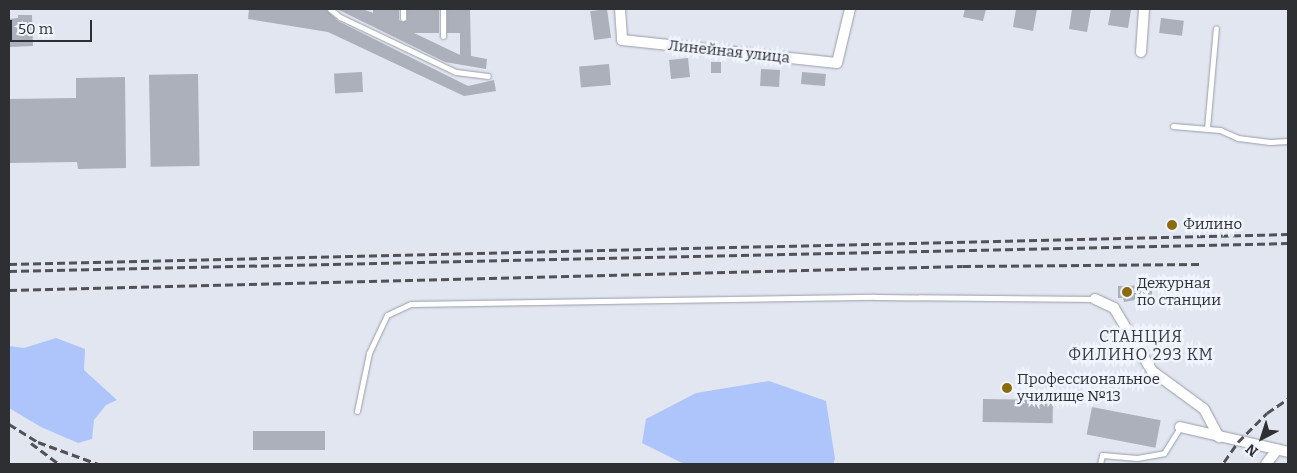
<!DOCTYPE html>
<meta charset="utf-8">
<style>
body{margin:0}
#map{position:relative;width:1297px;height:473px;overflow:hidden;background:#e1e6f1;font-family:Bitter,serif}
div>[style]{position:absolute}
.green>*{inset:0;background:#aec5fc}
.building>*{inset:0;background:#abb0ba;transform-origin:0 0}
.roads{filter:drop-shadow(0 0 1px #999da7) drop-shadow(0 0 1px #999da7)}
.service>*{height:5px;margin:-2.5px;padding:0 2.5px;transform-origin:2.5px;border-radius:2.5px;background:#fff}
.minor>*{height:10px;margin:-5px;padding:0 5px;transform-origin:5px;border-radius:5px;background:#fff}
.rail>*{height:3px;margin-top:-1.5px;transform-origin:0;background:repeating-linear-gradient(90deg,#505257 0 8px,transparent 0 12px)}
.dots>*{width:14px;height:14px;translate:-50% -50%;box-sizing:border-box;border:2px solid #eff4fe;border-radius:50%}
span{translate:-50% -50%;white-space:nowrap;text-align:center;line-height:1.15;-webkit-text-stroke:5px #eff4fe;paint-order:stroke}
.street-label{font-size:15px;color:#2e2f33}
.poi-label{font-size:15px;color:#2e2f33}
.left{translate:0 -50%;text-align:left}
.neighbourhood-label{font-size:16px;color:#353941;letter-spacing:1px}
.frame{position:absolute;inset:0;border:10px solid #2e2f33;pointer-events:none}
.north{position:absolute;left:1237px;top:413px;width:50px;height:50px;-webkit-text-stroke:4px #eff4fe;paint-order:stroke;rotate:220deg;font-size:14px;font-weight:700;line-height:20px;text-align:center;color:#2e2f33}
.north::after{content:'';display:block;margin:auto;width:18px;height:22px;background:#2e2f33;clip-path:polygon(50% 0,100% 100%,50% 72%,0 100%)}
.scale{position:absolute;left:10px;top:20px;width:82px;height:22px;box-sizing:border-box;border:2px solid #2e2f33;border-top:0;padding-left:6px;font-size:15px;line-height:18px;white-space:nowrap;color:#2e2f33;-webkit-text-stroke:4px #eff4fe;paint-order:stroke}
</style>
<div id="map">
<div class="green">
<div style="clip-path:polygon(56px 338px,85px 349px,84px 370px,117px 400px,106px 405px,94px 420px,92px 439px,78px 443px,41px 427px,9px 408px,9px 346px,24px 348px)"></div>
<div style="clip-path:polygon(769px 381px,826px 401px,835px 459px,833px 464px,684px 464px,642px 443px,646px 419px,696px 393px)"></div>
</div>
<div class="building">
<div style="clip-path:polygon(249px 9px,326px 9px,338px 21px,468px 86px,494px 80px,496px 91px,464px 96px,328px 32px,248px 19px)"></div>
<div style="clip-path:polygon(337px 9px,363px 9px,373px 13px,373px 9px,399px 9px,399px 20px,403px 22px,407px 20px,407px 9px,439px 9px,439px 33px,414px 33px,460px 55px,460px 33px,447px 33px,447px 9px,470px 9px,471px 56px,487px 59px,486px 69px,445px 62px)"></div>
<div style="left:607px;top:9px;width:29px;height:17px;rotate:82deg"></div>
<div style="clip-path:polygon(965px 9px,986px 9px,983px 21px,963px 17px)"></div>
<div style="clip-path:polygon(1016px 9px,1037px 9px,1033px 31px,1013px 27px)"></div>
<div style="clip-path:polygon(1072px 9px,1091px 9px,1087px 32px,1069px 29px)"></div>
<div style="clip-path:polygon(1111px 9px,1131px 10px,1128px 28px,1108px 25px)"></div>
<div style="clip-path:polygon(18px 15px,32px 15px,33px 46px,9px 47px,9px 19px,18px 18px)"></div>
<div style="left:1161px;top:18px;width:23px;height:15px;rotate:7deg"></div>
<div style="left:688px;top:58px;width:19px;height:19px;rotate:84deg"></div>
<div style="left:711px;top:62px;width:10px;height:11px"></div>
<div style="left:609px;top:64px;width:21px;height:30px;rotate:85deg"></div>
<div style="left:761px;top:69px;width:19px;height:17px;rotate:3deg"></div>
<div style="left:362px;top:72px;width:20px;height:28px;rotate:87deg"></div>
<div style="left:802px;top:72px;width:24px;height:12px;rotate:5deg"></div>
<div style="left:198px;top:74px;width:92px;height:49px;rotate:89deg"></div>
<div style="clip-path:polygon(125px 77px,126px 168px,78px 169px,77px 162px,9px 163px,9px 99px,76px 98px,76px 78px)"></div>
<div style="clip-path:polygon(1152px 285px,1152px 297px,1124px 302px,1123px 298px,1118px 298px,1118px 286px)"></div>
<div style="left:983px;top:399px;width:70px;height:23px;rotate:1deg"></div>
<div style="left:1092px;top:407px;width:70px;height:28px;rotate:11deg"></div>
<div style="left:325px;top:431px;width:19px;height:72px;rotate:90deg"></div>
</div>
<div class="roads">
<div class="service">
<div style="left:330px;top:9px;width:13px;rotate:39deg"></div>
<div style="left:340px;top:17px;width:128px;rotate:25.4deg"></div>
<div style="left:456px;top:72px;width:32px;rotate:7deg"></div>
<div style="left:443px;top:9px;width:27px;rotate:90deg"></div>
<div style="left:403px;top:18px;width:9px;rotate:-90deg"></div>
<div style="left:1173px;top:126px;width:47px;rotate:4.9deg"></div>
<div style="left:1220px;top:130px;width:20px;rotate:24deg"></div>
<div style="left:1238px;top:138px;width:32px;rotate:7deg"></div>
<div style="left:1270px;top:142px;width:18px;rotate:-3deg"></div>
<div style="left:1207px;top:128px;width:100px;rotate:-84.9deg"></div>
<div style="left:357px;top:411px;width:59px;rotate:-78.3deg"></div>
<div style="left:369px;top:353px;width:42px;rotate:-64.7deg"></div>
<div style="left:387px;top:315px;width:26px;rotate:-25deg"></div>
<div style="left:411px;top:304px;width:464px;rotate:-0.9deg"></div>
<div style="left:875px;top:297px;width:220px;rotate:0.5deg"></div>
<div style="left:1100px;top:464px;width:9px;rotate:-77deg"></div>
<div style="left:1102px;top:455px;width:35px;rotate:5deg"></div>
<div style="left:1137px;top:458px;width:27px;rotate:-10deg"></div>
<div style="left:1164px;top:453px;width:31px;rotate:-58deg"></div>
</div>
<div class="minor">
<div style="left:620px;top:9px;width:31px;rotate:86deg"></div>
<div style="left:622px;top:40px;width:216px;rotate:6.1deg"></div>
<div style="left:837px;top:63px;width:56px;rotate:-76.5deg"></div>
<div style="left:1141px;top:52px;width:43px;rotate:-86deg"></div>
<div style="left:1095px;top:299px;width:21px;rotate:25deg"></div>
<div style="left:1114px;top:308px;width:74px;rotate:58.9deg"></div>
<div style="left:1152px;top:371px;width:64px;rotate:36.2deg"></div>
<div style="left:1204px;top:409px;width:32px;rotate:62deg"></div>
<div style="left:1180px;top:427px;width:111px;rotate:13deg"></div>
<div style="left:1266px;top:464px;width:16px;rotate:-52deg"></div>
</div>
</div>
<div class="rail">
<div style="left:9px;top:264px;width:1279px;rotate:-1.34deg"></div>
<div style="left:9px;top:271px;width:1279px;rotate:-1.25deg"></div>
<div style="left:9px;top:290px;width:954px;rotate:-1.44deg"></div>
<div style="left:963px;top:266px;width:236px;rotate:-0.5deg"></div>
<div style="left:9px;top:424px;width:34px;rotate:32deg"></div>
<div style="left:38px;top:442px;width:64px;rotate:20.1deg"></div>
<div style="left:31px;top:443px;width:35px;rotate:37deg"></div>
<div style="left:1224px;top:462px;width:24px;rotate:-55deg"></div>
<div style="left:1238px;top:442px;width:41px;rotate:-45deg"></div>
<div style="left:1267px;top:413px;width:25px;rotate:-34deg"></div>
</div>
<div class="dots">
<div style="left:1172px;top:225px;background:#8c6b0d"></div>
<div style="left:1127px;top:292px;background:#8c6b0d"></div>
<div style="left:1007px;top:388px;background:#8c6b0d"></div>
</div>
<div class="street-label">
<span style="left:729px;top:52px;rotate:6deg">Линейная улица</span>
</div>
<div class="poi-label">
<span class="left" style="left:1183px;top:225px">Филино</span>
<span class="left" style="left:1137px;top:292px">Дежурная<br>по станции</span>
<span class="left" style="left:1017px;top:388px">Профессиональное<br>училище №13</span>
</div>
<div class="neighbourhood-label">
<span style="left:1141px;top:346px">СТАНЦИЯ<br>ФИЛИНО 293 КМ</span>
</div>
<div class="frame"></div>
<div class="north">N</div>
<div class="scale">50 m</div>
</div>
